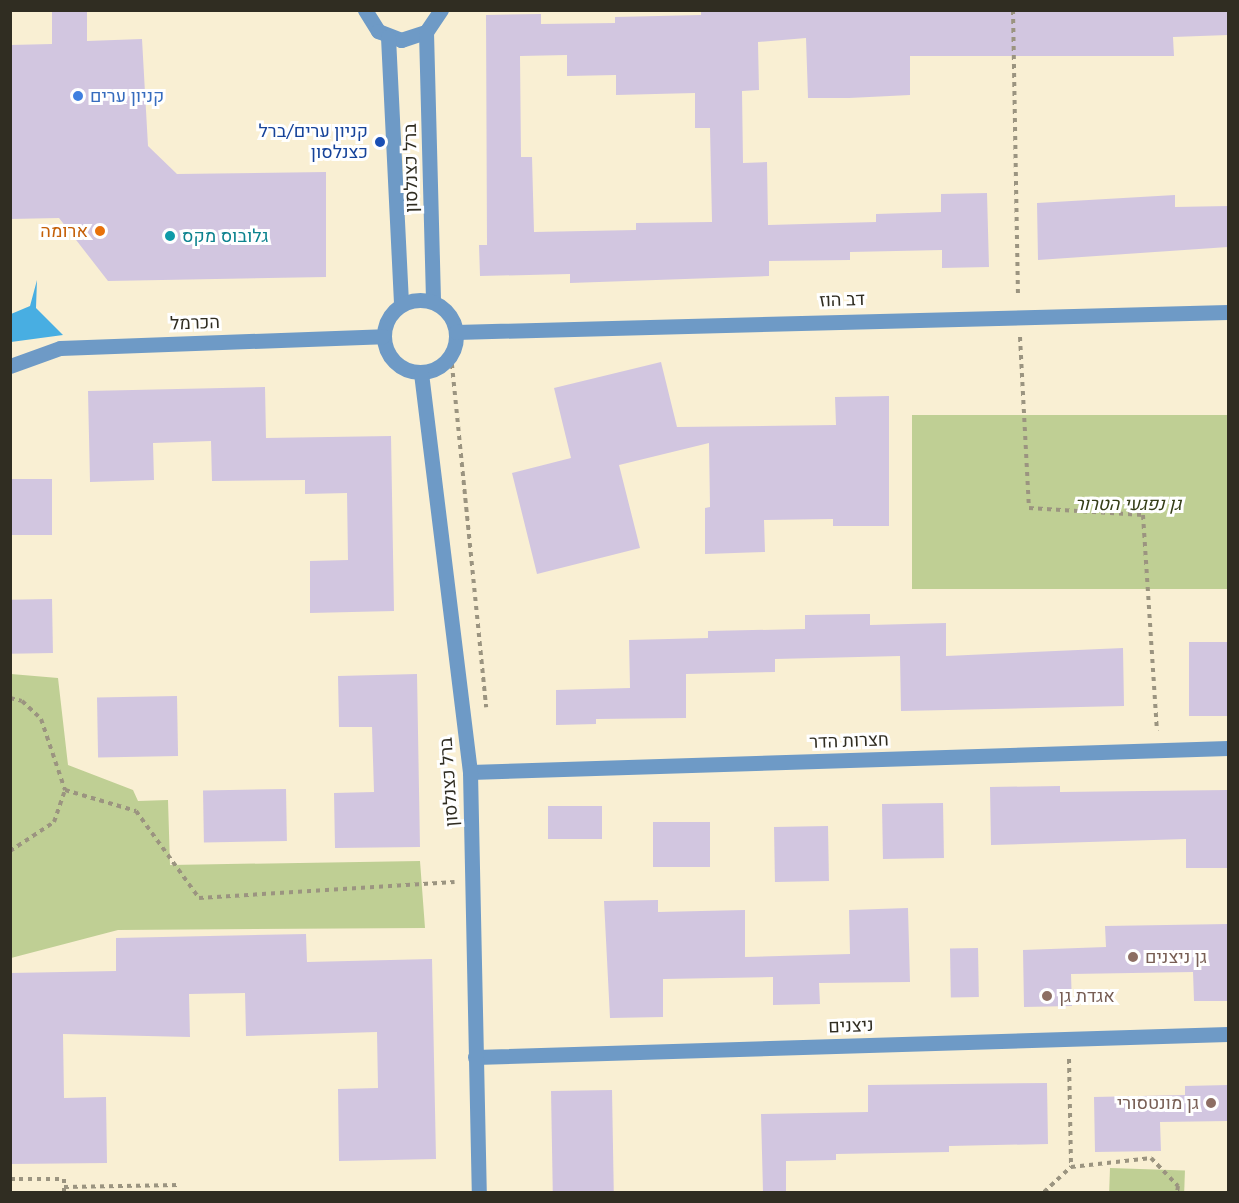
<!DOCTYPE html>
<meta charset="utf-8">
<style>
body{margin:0}
#map{position:relative;width:1239px;height:1203px;overflow:hidden;background:#f9efd3;font-family:"Roboto Serif",Heebo,serif}
div>[style]{position:absolute}
.green>*{inset:0;background:#bfcf94;transform-origin:0 0}
.water>*{inset:0;background:#48aee2}
.building>*{inset:0;background:#d2c6e0;transform-origin:0 0}
.path>*{height:4px;margin-top:-2px;transform-origin:0;background:repeating-linear-gradient(90deg,#9b9480 0 4.5px,transparent 0 9px)}
.minor>*{height:15px;margin:-7.5px;padding:0 7.5px;transform-origin:7.5px;border-radius:7.5px;background:#6e9ac6}
.tertiary>*{height:15px;margin:-7.5px;padding:0 7.5px;transform-origin:7.5px;border-radius:7.5px;background:#6e9ac6}
.tertiary>.ring{margin:-7.5px;padding:0;box-sizing:content-box;background:none;border:15px solid #6e9ac6;border-radius:50%}
.dots>*{width:16px;height:16px;translate:-50% -50%;box-sizing:border-box;border:3px solid #fff;border-radius:50%}
span{translate:-50% -50%;white-space:nowrap;text-align:center;line-height:1.15;-webkit-text-stroke:6px #fff;paint-order:stroke}
.shop-label{font-size:18px;color:#366cbe}
.left{translate:0 -50%;text-align:left}
.transit-label{font-size:18px;color:#164399}
.right{translate:-100% -50%;text-align:right}
.street-label{font-size:18px;color:#302d22}
.food-label{font-size:18px;color:#c56008}
.culture-label{font-size:18px;color:#0d838f}
.park-label{font-size:18px;color:#353e18;font-style:italic}
.education-label{font-size:18px;color:#785e54}
.frame{position:absolute;inset:0;border:12px solid #302d22;pointer-events:none}
</style>
<div id="map">
<div class="green">
<div style="left:1228px;top:415px;width:174px;height:316px;rotate:90deg"></div>
<div style="clip-path:polygon(11px 674px,58px 678px,68px 765px,133px 790px,138px 801px,168px 800px,170px 865px,420px 861px,425px 928px,118px 930px,11px 958px)"></div>
<div style="left:1110px;top:1168px;width:75px;height:24px;rotate:2deg"></div>
</div>
<div class="water">
<div style="clip-path:polygon(37px 280px,36px 308px,63px 335px,11px 342px,11px 314px,30px 306px)"></div>
</div>
<div class="building">
<div style="clip-path:polygon(52px 10px,87px 10px,87px 41px,142px 39px,148px 146px,177px 174px,326px 172px,326px 277px,108px 281px,59px 218px,10px 219px,10px 45px,52px 44px)"></div>
<div style="clip-path:polygon(evenodd,701px 10px,1228px 10px,1228px 35px,1173px 37px,1174px 56px,910px 56px,910px 95px,849px 98px,808px 98px,806px 38px,758px 42px,759px 90px,742px 91px,743px 163px,767px 162px,768px 225px,876px 222px,876px 214px,941px 212px,941px 194px,987px 193px,989px 267px,942px 268px,942px 250px,850px 252px,850px 260px,769px 261px,769px 276px,570px 283px,570px 274px,480px 276px,479px 245px,487px 245px,486px 15px,541px 14px,541px 24px,615px 23px,615px 17px,701px 15px,701px 10px,567px 55px,567px 76px,616px 75px,616px 95px,695px 93px,695px 128px,710px 128px,712px 222px,636px 223px,636px 230px,534px 232px,532px 157px,521px 157px,520px 56px,567px 55px)"></div>
<div style="clip-path:polygon(1175px 195px,1175px 207px,1228px 206px,1228px 247px,1038px 260px,1037px 203px)"></div>
<div style="clip-path:polygon(661px 362px,677px 427px,836px 425px,835px 397px,889px 396px,889px 526px,833px 526px,833px 519px,764px 520px,765px 552px,705px 554px,705px 508px,710px 507px,709px 443px,619px 465px,640px 548px,537px 574px,512px 473px,571px 458px,554px 388px)"></div>
<div style="clip-path:polygon(265px 387px,266px 438px,391px 436px,394px 611px,310px 613px,310px 561px,348px 560px,347px 493px,305px 494px,305px 480px,212px 481px,211px 441px,153px 443px,154px 480px,90px 482px,88px 391px)"></div>
<div style="left:10px;top:479px;width:42px;height:56px"></div>
<div style="left:52px;top:599px;width:54px;height:42px;rotate:89deg"></div>
<div style="clip-path:polygon(870px 614px,870px 625px,946px 623px,946px 656px,1123px 648px,1124px 706px,901px 711px,900px 656px,775px 659px,775px 672px,686px 674px,686px 718px,596px 719px,596px 724px,556px 725px,556px 690px,630px 688px,629px 640px,708px 638px,708px 631px,805px 629px,805px 615px)"></div>
<div style="left:1228px;top:642px;width:74px;height:39px;rotate:90deg"></div>
<div style="clip-path:polygon(417px 674px,420px 847px,335px 848px,334px 793px,374px 792px,372px 727px,339px 727px,338px 676px)"></div>
<div style="left:177px;top:696px;width:60px;height:80px;rotate:89deg"></div>
<div style="clip-path:polygon(1060px 786px,1060px 792px,1228px 790px,1228px 868px,1186px 868px,1186px 839px,991px 845px,990px 787px)"></div>
<div style="left:286px;top:789px;width:52px;height:83px;rotate:89deg"></div>
<div style="left:943px;top:803px;width:55px;height:61px;rotate:89deg"></div>
<div style="left:602px;top:806px;width:33px;height:54px;rotate:90deg"></div>
<div style="left:710px;top:822px;width:45px;height:57px;rotate:90deg"></div>
<div style="left:828px;top:826px;width:55px;height:54px;rotate:89deg"></div>
<div style="clip-path:polygon(658px 900px,658px 912px,745px 910px,745px 957px,850px 954px,849px 910px,908px 908px,910px 982px,819px 983px,820px 1004px,773px 1005px,773px 977px,663px 979px,663px 1017px,610px 1018px,604px 901px)"></div>
<div style="clip-path:polygon(1228px 924px,1228px 1001px,1194px 1001px,1193px 972px,1071px 974px,1072px 1006px,1024px 1007px,1023px 950px,1106px 947px,1105px 926px)"></div>
<div style="clip-path:polygon(306px 934px,307px 962px,432px 959px,436px 1159px,339px 1161px,338px 1089px,378px 1088px,377px 1032px,246px 1036px,245px 993px,189px 994px,190px 1037px,63px 1034px,64px 1098px,106px 1097px,107px 1163px,10px 1164px,10px 973px,116px 971px,116px 938px)"></div>
<div style="left:978px;top:948px;width:49px;height:28px;rotate:89deg"></div>
<div style="clip-path:polygon(1047px 1083px,1048px 1144px,949px 1146px,949px 1152px,836px 1154px,836px 1160px,786px 1161px,786px 1192px,763px 1192px,761px 1114px,868px 1112px,868px 1085px)"></div>
<div style="clip-path:polygon(1228px 1085px,1228px 1121px,1160px 1122px,1161px 1151px,1095px 1152px,1094px 1097px,1185px 1095px,1185px 1086px)"></div>
<div style="left:612px;top:1090px;width:102px;height:61px;rotate:89deg"></div>
</div>
<div class="path">
<div style="left:1013px;top:10px;width:287px;rotate:89deg"></div>
<div style="left:1020px;top:337px;width:171px;rotate:87deg"></div>
<div style="left:1029px;top:508px;width:114px;rotate:3.5deg"></div>
<div style="left:1143px;top:515px;width:216px;rotate:86.3deg"></div>
<div style="left:451px;top:355px;width:354px;rotate:84.3deg"></div>
<div style="left:10px;top:698px;width:12px;rotate:14deg"></div>
<div style="left:22px;top:701px;width:26px;rotate:43deg"></div>
<div style="left:41px;top:719px;width:75px;rotate:71.3deg"></div>
<div style="left:65px;top:790px;width:74px;rotate:16.5deg"></div>
<div style="left:136px;top:811px;width:107px;rotate:54.1deg"></div>
<div style="left:199px;top:898px;width:256px;rotate:-3.6deg"></div>
<div style="left:10px;top:851px;width:53px;rotate:-33.4deg"></div>
<div style="left:54px;top:822px;width:34px;rotate:-71deg"></div>
<div style="left:1069px;top:1059px;width:108px;rotate:88.9deg"></div>
<div style="left:1071px;top:1167px;width:81px;rotate:-6.4deg"></div>
<div style="left:1151px;top:1158px;width:39px;rotate:46deg"></div>
<div style="left:1178px;top:1186px;width:6px;rotate:99deg"></div>
<div style="left:10px;top:1179px;width:54px"></div>
<div style="left:64px;top:1179px;width:13px;rotate:90deg"></div>
<div style="left:64px;top:1187px;width:115px;rotate:-1deg"></div>
<div style="left:1044px;top:1192px;width:37px;rotate:-43deg"></div>
</div>
<div class="minor">
<div style="left:470px;top:772px;width:758px;rotate:-1.81deg"></div>
<div style="left:475px;top:1057px;width:753px;rotate:-1.75deg"></div>
</div>
<div class="tertiary">
<div style="left:365px;top:10px;width:25px;rotate:58deg"></div>
<div style="left:378px;top:31px;width:25px;rotate:21deg"></div>
<div style="left:401px;top:40px;width:26px;rotate:-18deg"></div>
<div style="left:426px;top:32px;width:27px;rotate:-56deg"></div>
<div style="left:426px;top:32px;width:270px;rotate:88.5deg"></div>
<div style="left:388px;top:37px;width:268px;rotate:87.2deg"></div>
<div class="ring" style="left:384px;top:300px;width:57px;height:57px"></div>
<div style="left:456px;top:332px;width:772px;rotate:-1.48deg"></div>
<div style="left:10px;top:366px;width:53px;rotate:-19.8deg"></div>
<div style="left:60px;top:348px;width:323px;rotate:-2.1deg"></div>
<div style="left:421px;top:373px;width:402px;rotate:83deg"></div>
<div style="left:470px;top:772px;width:420px;rotate:88.8deg"></div>
</div>
<div class="dots">
<div style="left:78px;top:96px;background:#3f7fe0"></div>
<div style="left:380px;top:142px;background:#1a4fb4"></div>
<div style="left:100px;top:231px;background:#e8710a"></div>
<div style="left:170px;top:236px;background:#0f9aa8"></div>
<div style="left:1133px;top:957px;background:#8d6e63"></div>
<div style="left:1047px;top:996px;background:#8d6e63"></div>
<div style="left:1211px;top:1103px;background:#8d6e63"></div>
</div>
<div class="shop-label">
<span class="left" style="left:90px;top:96px">קניון ערים</span>
</div>
<div class="transit-label">
<span class="right" style="left:368px;top:142px">קניון ערים/ברל<br>כצנלסון</span>
</div>
<div class="street-label">
<span style="left:411px;top:168px;rotate:-91deg">ברל כצנלסון</span>
<span style="left:842px;top:300px;rotate:-2deg">דב הוז</span>
<span style="left:195px;top:323px;rotate:-2deg">הכרמל</span>
<span style="left:849px;top:741px;rotate:-2deg">חצרות הדר</span>
<span style="left:449px;top:782px;rotate:-94deg">ברל כצנלסון</span>
<span style="left:851px;top:1026px;rotate:-2deg">ניצנים</span>
</div>
<div class="food-label">
<span class="right" style="left:88px;top:231px">ארומה</span>
</div>
<div class="culture-label">
<span class="left" style="left:182px;top:236px">גלובוס מקס</span>
</div>
<div class="park-label">
<span style="left:1128px;top:504px">גן נפגעי הטרור</span>
</div>
<div class="education-label">
<span class="left" style="left:1145px;top:957px">גן ניצנים</span>
<span class="left" style="left:1059px;top:996px">אגדת גן</span>
<span class="right" style="left:1199px;top:1103px">גן מונטסורי</span>
</div>
<div class="frame"></div>
</div>
